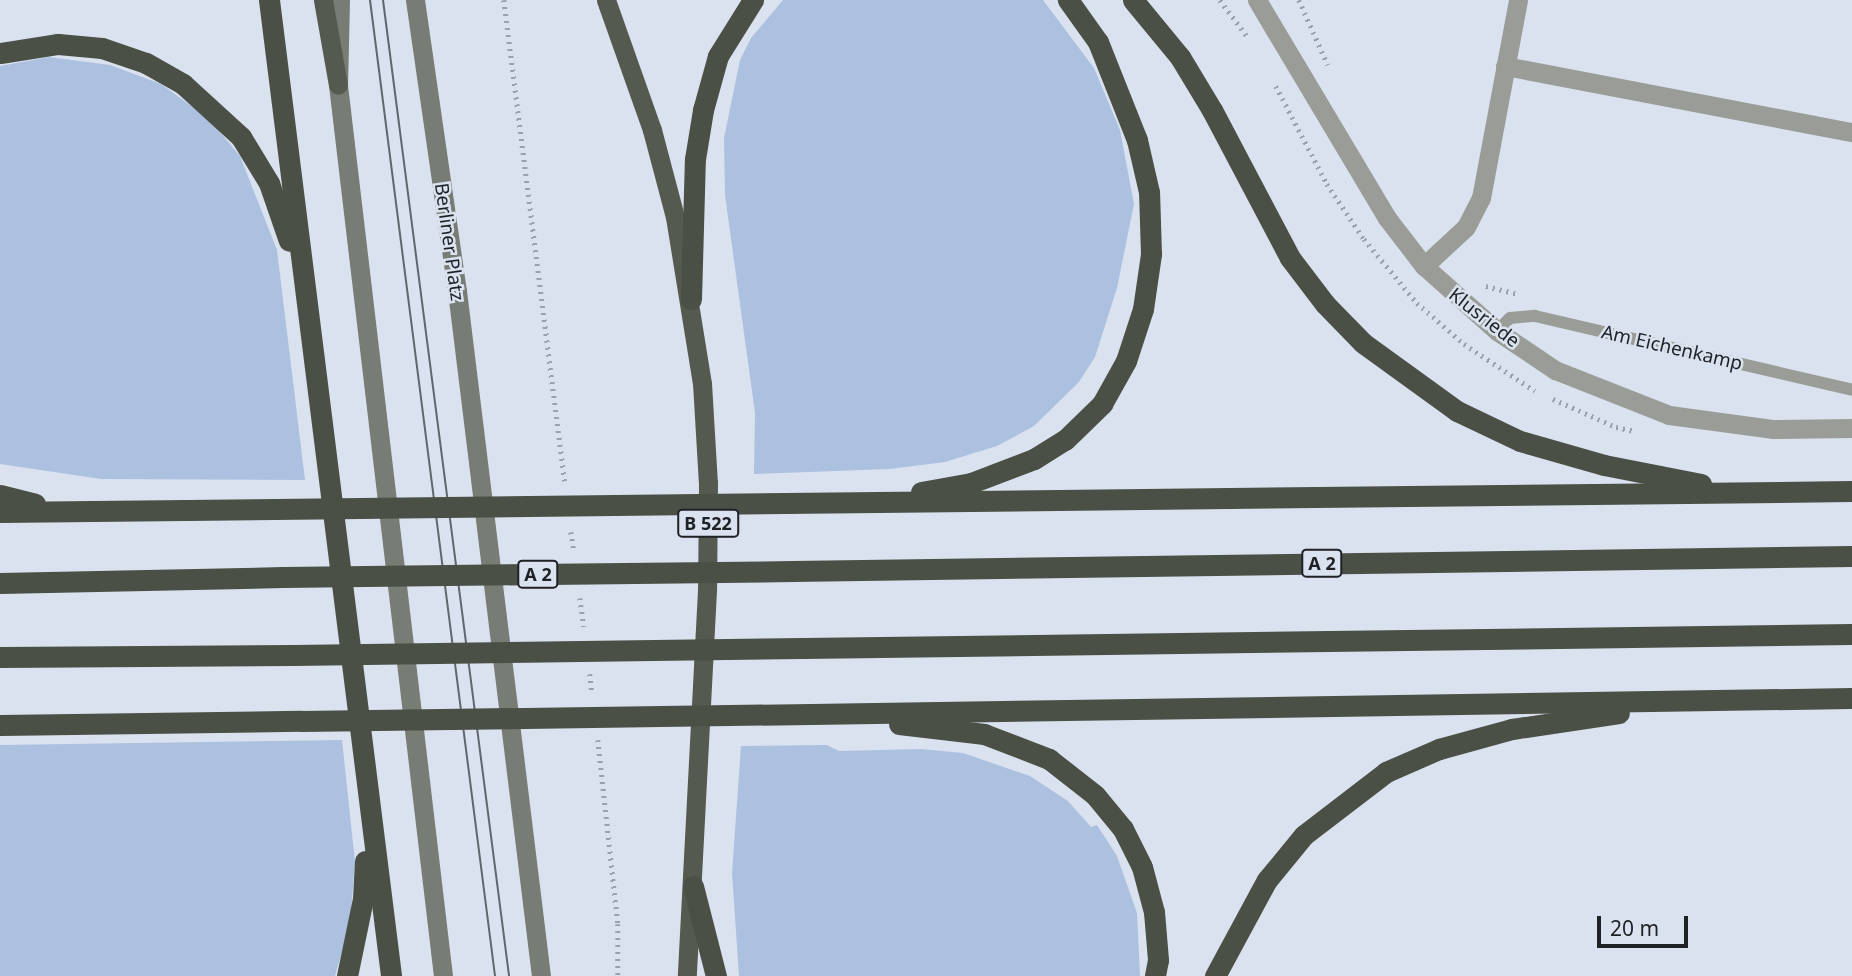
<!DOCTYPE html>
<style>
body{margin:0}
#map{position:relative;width:1852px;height:976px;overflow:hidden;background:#dae2ef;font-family:"Noto Sans",sans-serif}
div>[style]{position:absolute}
.green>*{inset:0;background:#acc1e0}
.path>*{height:4.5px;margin-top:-2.25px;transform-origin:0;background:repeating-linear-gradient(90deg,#9ba1ab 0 2px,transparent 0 7px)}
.service>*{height:12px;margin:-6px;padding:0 6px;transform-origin:6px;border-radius:6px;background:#9a9d97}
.minor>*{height:19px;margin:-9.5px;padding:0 9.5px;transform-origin:9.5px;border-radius:9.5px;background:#9a9d97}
.secondary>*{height:19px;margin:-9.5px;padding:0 9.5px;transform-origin:9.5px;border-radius:9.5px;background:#777c74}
.trunk>*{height:19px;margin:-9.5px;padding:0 9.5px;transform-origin:9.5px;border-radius:9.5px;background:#545a50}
.motorway>*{height:21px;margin:-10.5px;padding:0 10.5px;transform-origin:10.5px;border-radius:10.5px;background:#4a5045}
.tram>*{height:2px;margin:-1px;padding:0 1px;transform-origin:1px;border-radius:1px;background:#61666d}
.motorway-bridge>*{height:21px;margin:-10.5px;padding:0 10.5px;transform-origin:10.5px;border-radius:10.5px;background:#4a5045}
span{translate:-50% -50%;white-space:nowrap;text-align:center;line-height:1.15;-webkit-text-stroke:5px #dae2ef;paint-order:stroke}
.shield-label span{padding:2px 5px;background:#dae2ef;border:2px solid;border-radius:5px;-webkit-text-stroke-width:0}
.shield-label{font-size:18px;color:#1e2125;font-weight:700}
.street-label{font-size:19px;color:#1e2125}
.scale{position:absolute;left:1597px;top:916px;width:91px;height:32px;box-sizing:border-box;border:4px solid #1e2125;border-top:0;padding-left:9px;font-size:21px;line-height:24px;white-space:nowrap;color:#1e2125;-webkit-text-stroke:5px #dae2ef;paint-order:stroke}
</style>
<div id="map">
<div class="green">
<div style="clip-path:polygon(783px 0,1043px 0,1094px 68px,1120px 130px,1134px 204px,1117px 288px,1095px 357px,1079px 382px,1034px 426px,997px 446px,945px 462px,890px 469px,754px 474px,755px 413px,725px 195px,724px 138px,740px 60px,751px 38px)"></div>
<div style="clip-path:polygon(49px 57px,110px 65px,161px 84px,209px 119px,240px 156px,277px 250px,305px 480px,101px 479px,0 464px,0 66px)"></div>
<div style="clip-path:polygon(342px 740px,355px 862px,350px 923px,335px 976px,0 976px,0 745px)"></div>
<div style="clip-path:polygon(827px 745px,839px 751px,921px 749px,963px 753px,1030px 776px,1068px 801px,1091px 827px,1097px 825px,1117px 856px,1137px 913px,1140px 976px,739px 976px,732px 873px,741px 746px)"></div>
</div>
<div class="path">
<div style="left:504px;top:0;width:485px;rotate:82.8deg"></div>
<div style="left:1220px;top:0;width:45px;rotate:53.1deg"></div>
<div style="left:1299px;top:0;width:71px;rotate:66deg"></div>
<div style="left:1276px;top:86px;width:110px;rotate:62.5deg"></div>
<div style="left:1327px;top:184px;width:66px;rotate:56.1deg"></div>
<div style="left:1364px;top:239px;width:83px;rotate:50.4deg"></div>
<div style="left:1417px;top:303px;width:62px;rotate:41.1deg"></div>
<div style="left:1464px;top:344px;width:85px;rotate:33.5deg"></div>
<div style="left:1486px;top:286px;width:33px;rotate:14deg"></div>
<div style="left:1553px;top:399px;width:69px;rotate:24deg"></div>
<div style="left:1616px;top:427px;width:19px;rotate:12deg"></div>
<div style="left:571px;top:532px;width:19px;rotate:81deg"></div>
<div style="left:580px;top:598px;width:29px;rotate:82deg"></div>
<div style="left:590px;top:674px;width:19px;rotate:84deg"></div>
<div style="left:598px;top:740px;width:185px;rotate:83.8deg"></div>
<div style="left:618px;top:924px;width:52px;rotate:90deg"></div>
</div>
<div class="service">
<div style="left:1497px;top:331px;width:18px;rotate:-45deg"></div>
<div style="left:1510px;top:318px;width:25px;rotate:-5deg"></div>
<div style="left:1535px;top:316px;width:326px;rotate:13.1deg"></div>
</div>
<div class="minor">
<div style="left:1257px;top:0;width:254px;rotate:59.2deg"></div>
<div style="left:1387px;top:218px;width:61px;rotate:52.4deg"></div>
<div style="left:1424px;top:266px;width:98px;rotate:41.7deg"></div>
<div style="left:1497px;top:331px;width:70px;rotate:33.9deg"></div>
<div style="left:1555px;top:370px;width:123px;rotate:21.5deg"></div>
<div style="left:1669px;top:415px;width:104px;rotate:7.7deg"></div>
<div style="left:1772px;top:429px;width:80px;rotate:-0.7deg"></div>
<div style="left:1505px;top:66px;width:353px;rotate:10.8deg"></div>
<div style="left:1424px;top:266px;width:57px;rotate:-42.9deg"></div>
<div style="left:1466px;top:227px;width:33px;rotate:-63deg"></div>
<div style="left:1481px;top:198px;width:201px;rotate:-79.4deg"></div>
</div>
<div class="secondary">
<div style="left:340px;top:0;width:85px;rotate:91.3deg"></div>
<div style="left:338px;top:85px;width:897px;rotate:83.28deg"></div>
<div style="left:415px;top:0;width:294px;rotate:81.8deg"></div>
<div style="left:457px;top:291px;width:690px;rotate:83.01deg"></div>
</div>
<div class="trunk">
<div style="left:323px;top:0;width:86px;rotate:80deg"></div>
<div style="left:606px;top:0;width:138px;rotate:70.5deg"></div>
<div style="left:652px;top:130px;width:90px;rotate:75.2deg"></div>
<div style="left:675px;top:217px;width:168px;rotate:80.8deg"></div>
<div style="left:702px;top:383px;width:100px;rotate:86.6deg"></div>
<div style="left:708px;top:483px;width:107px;rotate:90.5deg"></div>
<div style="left:707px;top:590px;width:387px;rotate:93deg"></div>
</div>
<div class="motorway">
<div style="left:269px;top:0;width:984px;rotate:82.87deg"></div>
<div style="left:1133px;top:0;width:74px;rotate:50.5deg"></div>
<div style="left:1180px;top:57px;width:62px;rotate:58.9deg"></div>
<div style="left:1212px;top:110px;width:167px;rotate:62.2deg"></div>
<div style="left:1290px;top:258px;width:58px;rotate:52.7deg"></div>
<div style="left:1325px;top:304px;width:54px;rotate:45.7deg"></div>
<div style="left:1363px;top:343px;width:116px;rotate:35.9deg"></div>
<div style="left:1457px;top:411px;width:70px;rotate:25.5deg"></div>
<div style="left:1520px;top:441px;width:87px;rotate:15.9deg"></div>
<div style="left:1604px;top:465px;width:99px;rotate:11.1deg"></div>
<div style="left:0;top:53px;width:59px;rotate:-8.8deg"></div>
<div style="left:58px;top:44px;width:44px;rotate:5.2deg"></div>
<div style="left:102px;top:48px;width:46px;rotate:18.8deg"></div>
<div style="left:146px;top:63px;width:43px;rotate:29.6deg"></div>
<div style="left:183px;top:84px;width:79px;rotate:42.4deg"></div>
<div style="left:241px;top:137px;width:54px;rotate:58.7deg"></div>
<div style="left:269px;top:183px;width:61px;rotate:71deg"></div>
<div style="left:691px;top:299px;width:140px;rotate:-88.4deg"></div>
<div style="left:695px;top:159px;width:50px;rotate:-80.7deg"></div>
<div style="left:703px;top:110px;width:56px;rotate:-74.5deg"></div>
<div style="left:718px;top:56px;width:66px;rotate:-58deg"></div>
<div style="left:921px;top:492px;width:51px;rotate:-10.2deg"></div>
<div style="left:971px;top:483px;width:67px;rotate:-20.9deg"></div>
<div style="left:1034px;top:459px;width:36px;rotate:-32deg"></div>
<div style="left:1065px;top:440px;width:52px;rotate:-44.2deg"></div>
<div style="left:1102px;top:404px;width:49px;rotate:-60.8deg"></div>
<div style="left:1126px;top:361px;width:55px;rotate:-71.9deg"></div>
<div style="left:1143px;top:309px;width:56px;rotate:-81.7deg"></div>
<div style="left:1151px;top:254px;width:62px;rotate:-91.8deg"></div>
<div style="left:1149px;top:192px;width:53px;rotate:-103deg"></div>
<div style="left:1137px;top:140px;width:105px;rotate:-111.7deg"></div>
<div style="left:1098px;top:42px;width:52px;rotate:-125.5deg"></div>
<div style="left:0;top:495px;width:36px;rotate:14deg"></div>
<div style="left:785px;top:503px;width:1067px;rotate:-0.64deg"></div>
<div style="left:0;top:512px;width:275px;rotate:-0.6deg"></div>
<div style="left:793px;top:571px;width:1059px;rotate:-0.81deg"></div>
<div style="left:0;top:583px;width:283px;rotate:-1.2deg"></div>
<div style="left:803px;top:648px;width:1049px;rotate:-0.76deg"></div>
<div style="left:0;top:657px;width:293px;rotate:-0.4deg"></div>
<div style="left:811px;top:714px;width:1041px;rotate:-0.88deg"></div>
<div style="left:899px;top:724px;width:86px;rotate:6.7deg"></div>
<div style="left:984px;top:734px;width:70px;rotate:21deg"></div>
<div style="left:1049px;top:759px;width:58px;rotate:38deg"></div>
<div style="left:1095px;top:795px;width:44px;rotate:50.5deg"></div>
<div style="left:1123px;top:829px;width:42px;rotate:63.4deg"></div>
<div style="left:1142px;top:867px;width:47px;rotate:75.1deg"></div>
<div style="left:1154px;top:912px;width:48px;rotate:85.2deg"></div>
<div style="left:1158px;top:960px;width:16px;rotate:101deg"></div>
<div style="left:0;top:725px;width:301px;rotate:-0.8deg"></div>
<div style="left:693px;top:886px;width:93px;rotate:75.7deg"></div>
<div style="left:347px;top:976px;width:79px;rotate:-78.3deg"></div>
<div style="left:363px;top:899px;width:38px;rotate:-87deg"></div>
<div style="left:1215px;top:976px;width:109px;rotate:-61.6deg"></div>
<div style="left:1267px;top:880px;width:58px;rotate:-50.6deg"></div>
<div style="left:1304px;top:835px;width:103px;rotate:-37.5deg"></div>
<div style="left:1386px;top:772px;width:58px;rotate:-23.5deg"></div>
<div style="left:1439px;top:749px;width:76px;rotate:-15.3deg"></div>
<div style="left:1512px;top:729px;width:108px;rotate:-8.5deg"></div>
</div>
<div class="tram">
<div style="left:370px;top:0;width:984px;rotate:82.7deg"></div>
<div style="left:383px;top:0;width:984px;rotate:82.64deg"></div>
</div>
<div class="motorway-bridge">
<div style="left:275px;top:509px;width:510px;rotate:-0.67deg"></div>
<div style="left:283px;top:577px;width:510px;rotate:-0.67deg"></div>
<div style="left:293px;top:655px;width:510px;rotate:-0.79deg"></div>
<div style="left:301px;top:721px;width:510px;rotate:-0.79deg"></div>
</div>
<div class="shield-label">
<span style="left:708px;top:523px">B 522</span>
<span style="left:1322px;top:563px">A 2</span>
<span style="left:538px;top:574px">A 2</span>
</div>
<div class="street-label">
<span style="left:449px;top:242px;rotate:82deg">Berliner Platz</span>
<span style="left:1484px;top:318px;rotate:38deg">Klusriede</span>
<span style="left:1672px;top:348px;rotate:13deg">Am Eichenkamp</span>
</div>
<div class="scale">20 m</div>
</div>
